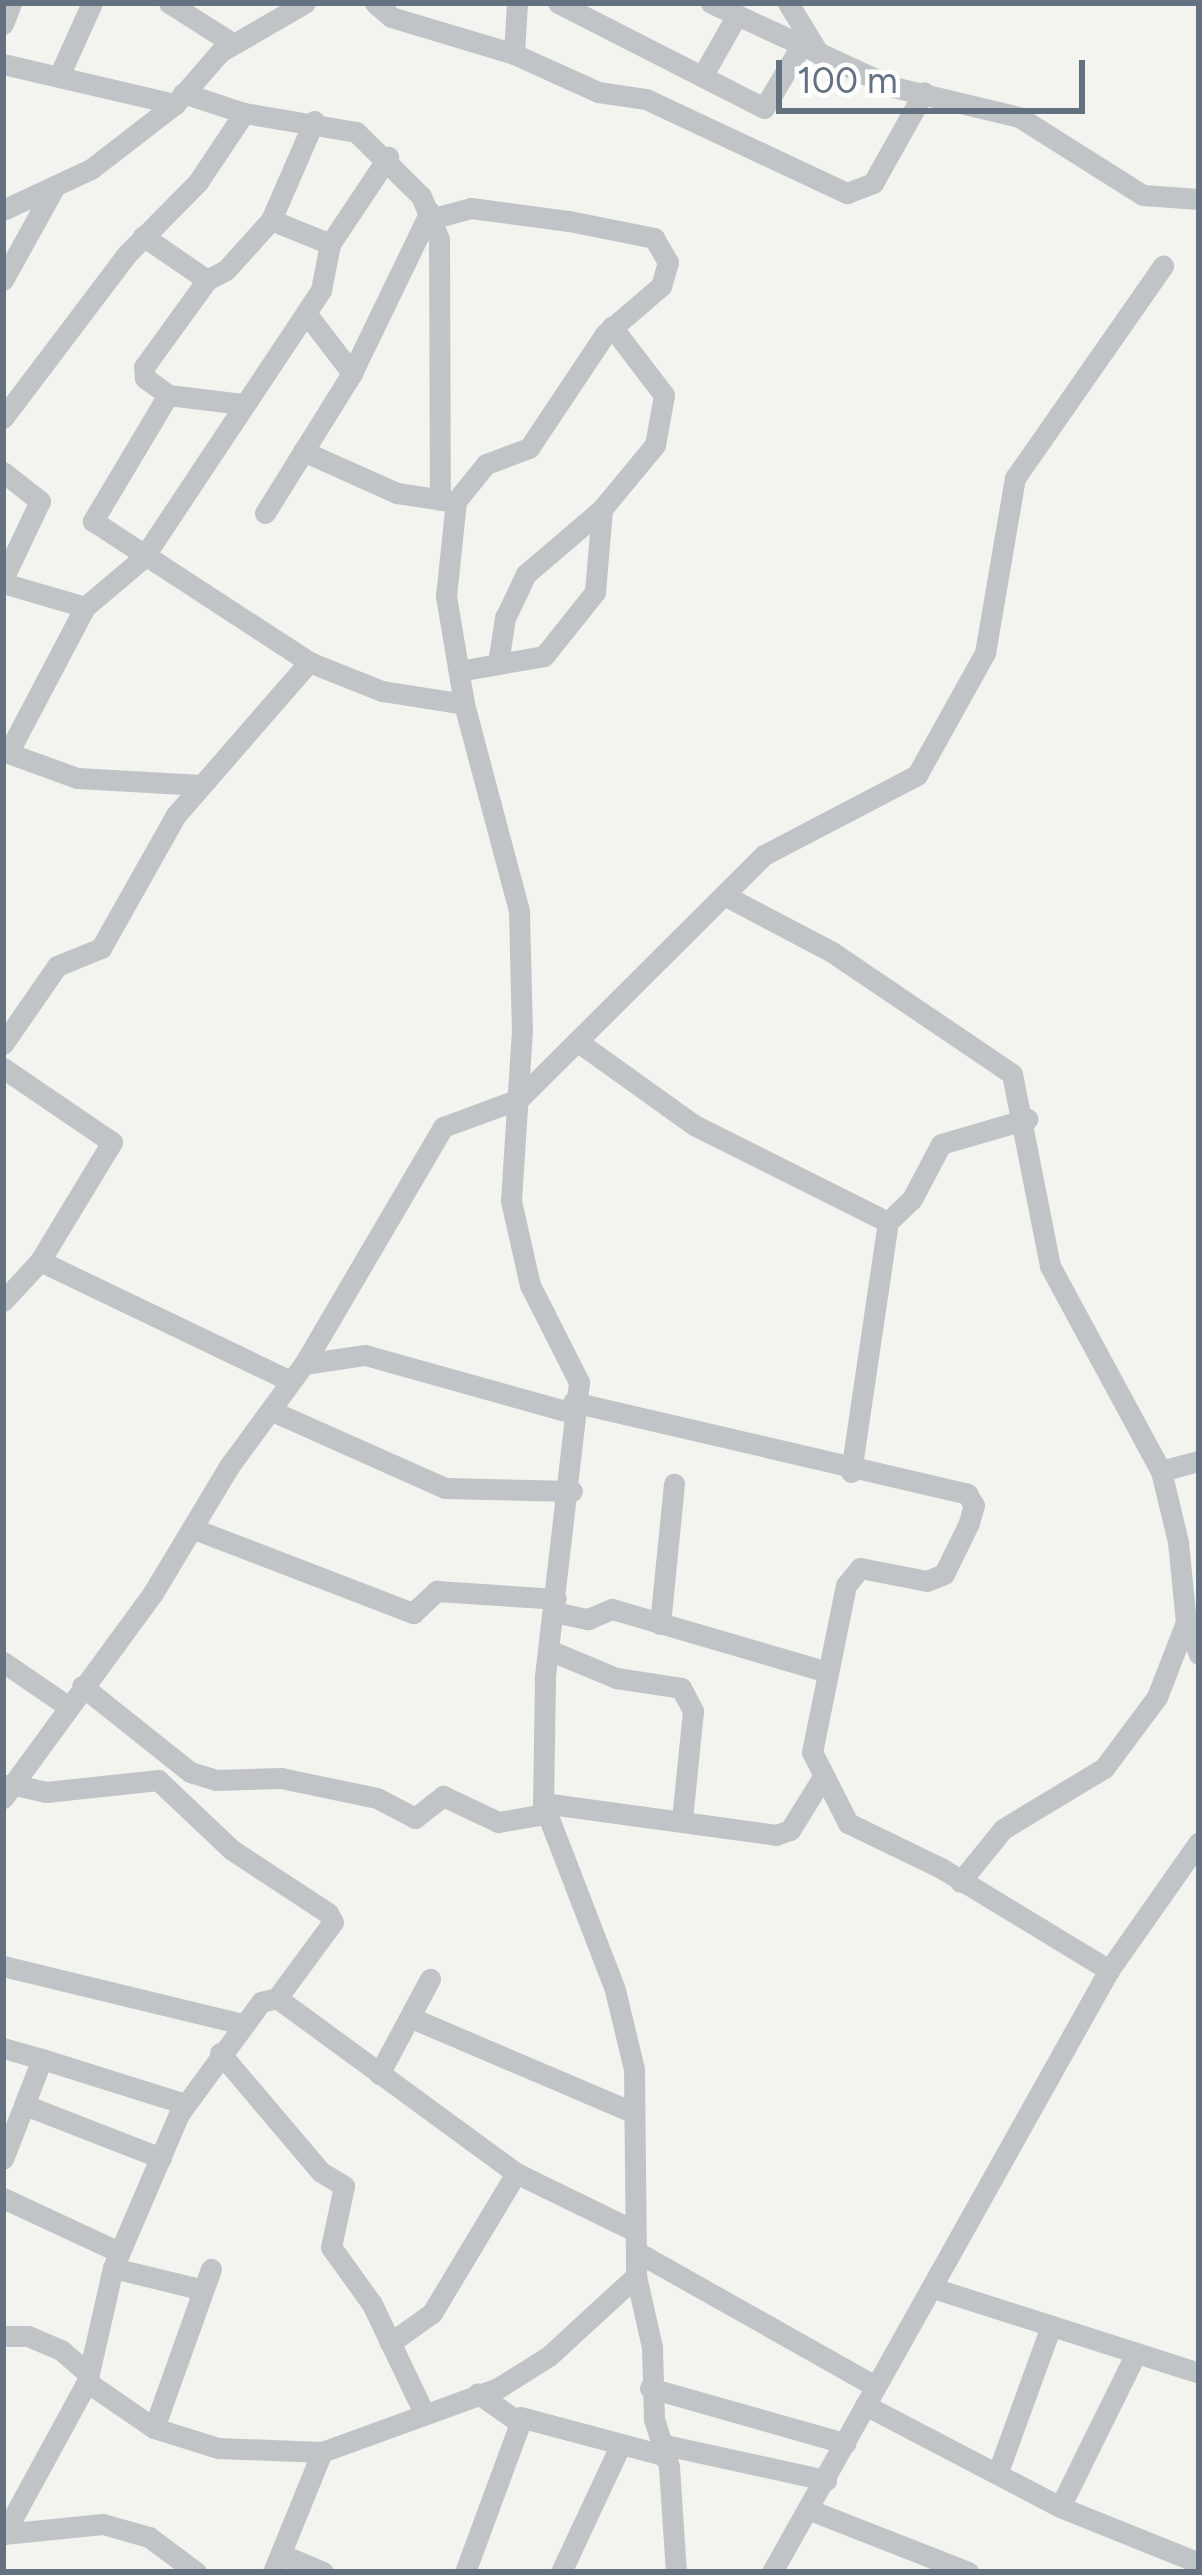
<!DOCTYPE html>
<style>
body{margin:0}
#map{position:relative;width:1202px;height:2575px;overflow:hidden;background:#f3f4ef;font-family:Figtree,sans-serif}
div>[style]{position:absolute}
.minor>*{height:21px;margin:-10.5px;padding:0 10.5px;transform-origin:10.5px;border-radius:10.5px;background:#c1c4c7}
span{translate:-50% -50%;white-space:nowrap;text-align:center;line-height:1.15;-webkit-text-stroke:12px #fff;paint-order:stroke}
.frame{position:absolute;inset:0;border:6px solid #637180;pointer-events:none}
.scale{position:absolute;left:776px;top:60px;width:309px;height:54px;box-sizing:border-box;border:6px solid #637180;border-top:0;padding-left:15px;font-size:36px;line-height:42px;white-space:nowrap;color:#637180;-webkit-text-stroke:9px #fff;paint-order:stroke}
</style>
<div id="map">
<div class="minor">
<div style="left:169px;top:3px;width:75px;rotate:32.4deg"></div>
<div style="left:375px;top:3px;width:21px;rotate:41deg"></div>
<div style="left:391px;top:17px;width:128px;rotate:16.7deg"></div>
<div style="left:517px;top:3px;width:51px;rotate:93.4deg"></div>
<div style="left:514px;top:54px;width:92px;rotate:24.3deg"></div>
<div style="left:598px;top:92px;width:49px;rotate:8.3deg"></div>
<div style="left:646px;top:99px;width:222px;rotate:25.1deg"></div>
<div style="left:847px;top:193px;width:28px;rotate:-21deg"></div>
<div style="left:873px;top:183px;width:104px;rotate:-60.7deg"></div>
<div style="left:558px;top:3px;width:231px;rotate:27deg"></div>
<div style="left:764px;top:108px;width:72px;rotate:-59.2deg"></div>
<div style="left:711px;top:3px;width:200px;rotate:24.8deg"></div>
<div style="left:893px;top:87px;width:130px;rotate:13.4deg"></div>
<div style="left:1019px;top:117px;width:146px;rotate:32.2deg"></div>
<div style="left:1143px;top:195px;width:56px;rotate:4.1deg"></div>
<div style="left:788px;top:3px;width:60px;rotate:58.7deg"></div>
<div style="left:3px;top:24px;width:22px;rotate:-69deg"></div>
<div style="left:3px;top:64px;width:177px;rotate:13.1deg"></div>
<div style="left:703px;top:75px;width:69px;rotate:-60.5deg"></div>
<div style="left:59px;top:76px;width:80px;rotate:-65.7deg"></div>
<div style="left:183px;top:93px;width:64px;rotate:18.2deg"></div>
<div style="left:244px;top:113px;width:114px;rotate:9.6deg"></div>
<div style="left:356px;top:132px;width:91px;rotate:44.6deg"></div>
<div style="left:421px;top:196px;width:47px;rotate:67.3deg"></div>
<div style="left:439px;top:239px;width:261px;rotate:89.8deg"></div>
<div style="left:3px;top:210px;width:97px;rotate:-25deg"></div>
<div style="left:91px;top:169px;width:106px;rotate:-37.7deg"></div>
<div style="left:175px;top:104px;width:69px;rotate:-49.1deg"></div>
<div style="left:220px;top:52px;width:98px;rotate:-30deg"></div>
<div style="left:434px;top:218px;width:38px;rotate:-15deg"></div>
<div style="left:471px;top:208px;width:99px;rotate:7.6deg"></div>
<div style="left:569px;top:221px;width:87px;rotate:11.3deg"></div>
<div style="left:654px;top:238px;width:28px;rotate:60deg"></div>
<div style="left:668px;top:262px;width:25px;rotate:106deg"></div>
<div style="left:661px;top:286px;width:74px;rotate:139.4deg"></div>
<div style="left:605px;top:334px;width:137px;rotate:123.7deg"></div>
<div style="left:529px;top:448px;width:46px;rotate:159.6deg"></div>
<div style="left:486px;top:464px;width:48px;rotate:129deg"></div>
<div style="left:456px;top:501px;width:96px;rotate:96deg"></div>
<div style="left:446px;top:596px;width:109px;rotate:80.5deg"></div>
<div style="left:271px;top:220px;width:64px;rotate:22.1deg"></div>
<div style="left:143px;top:236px;width:78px;rotate:34.5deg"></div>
<div style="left:207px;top:280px;width:21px;rotate:-28deg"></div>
<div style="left:226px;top:270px;width:67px;rotate:-48deg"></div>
<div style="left:271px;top:220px;width:108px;rotate:-66.5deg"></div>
<div style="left:3px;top:280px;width:107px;rotate:-61deg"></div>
<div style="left:207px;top:280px;width:107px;rotate:125.9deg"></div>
<div style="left:144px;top:367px;width:11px;rotate:85deg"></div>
<div style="left:145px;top:378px;width:29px;rotate:36deg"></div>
<div style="left:168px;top:395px;width:147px;rotate:120.8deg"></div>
<div style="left:93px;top:521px;width:258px;rotate:33.1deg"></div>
<div style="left:306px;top:313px;width:76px;rotate:52.5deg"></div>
<div style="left:168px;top:395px;width:75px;rotate:6.9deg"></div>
<div style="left:3px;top:418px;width:206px;rotate:-52.9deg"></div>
<div style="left:127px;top:254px;width:101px;rotate:-45.4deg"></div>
<div style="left:198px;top:182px;width:83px;rotate:-56.3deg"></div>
<div style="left:303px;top:451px;width:103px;rotate:24.1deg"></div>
<div style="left:397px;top:493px;width:54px;rotate:8.6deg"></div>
<div style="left:3px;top:472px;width:47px;rotate:38.1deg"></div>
<div style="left:40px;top:501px;width:86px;rotate:115.4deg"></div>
<div style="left:265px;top:513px;width:165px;rotate:-58.1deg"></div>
<div style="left:352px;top:373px;width:179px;rotate:-64.2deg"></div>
<div style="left:3px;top:583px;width:85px;rotate:16.3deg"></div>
<div style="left:85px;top:607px;width:165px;rotate:117.8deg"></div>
<div style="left:8px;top:753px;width:73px;rotate:19.9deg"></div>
<div style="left:77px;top:778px;width:125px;rotate:3.2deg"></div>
<div style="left:85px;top:607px;width:76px;rotate:-40.2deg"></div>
<div style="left:143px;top:558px;width:322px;rotate:-56.4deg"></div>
<div style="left:321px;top:290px;width:47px;rotate:-78.9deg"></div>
<div style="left:330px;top:244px;width:105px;rotate:-56.3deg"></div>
<div style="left:498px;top:663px;width:46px;rotate:-81.2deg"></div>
<div style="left:505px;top:618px;width:49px;rotate:-64.5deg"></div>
<div style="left:526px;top:574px;width:100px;rotate:-40.5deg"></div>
<div style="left:459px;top:671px;width:86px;rotate:-10deg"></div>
<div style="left:544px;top:656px;width:82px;rotate:-51.4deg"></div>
<div style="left:595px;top:592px;width:83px;rotate:-85.2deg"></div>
<div style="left:602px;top:509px;width:83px;rotate:-50.4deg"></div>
<div style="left:655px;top:445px;width:51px;rotate:-79.8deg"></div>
<div style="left:664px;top:395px;width:86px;rotate:-127.4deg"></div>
<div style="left:724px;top:895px;width:122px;rotate:27.8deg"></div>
<div style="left:832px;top:952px;width:217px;rotate:34.1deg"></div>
<div style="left:1012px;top:1074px;width:196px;rotate:78.8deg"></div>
<div style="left:1050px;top:1266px;width:233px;rotate:61.6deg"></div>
<div style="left:1161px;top:1471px;width:73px;rotate:76.5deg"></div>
<div style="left:1178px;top:1542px;width:80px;rotate:84.3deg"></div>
<div style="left:1186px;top:1622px;width:80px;rotate:111.1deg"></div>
<div style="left:1157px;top:1697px;width:89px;rotate:126.7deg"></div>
<div style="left:1104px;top:1768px;width:118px;rotate:148.9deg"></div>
<div style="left:1003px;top:1829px;width:68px;rotate:129.1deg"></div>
<div style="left:3px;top:1044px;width:95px;rotate:-55.3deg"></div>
<div style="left:57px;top:966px;width:48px;rotate:-22.2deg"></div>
<div style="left:101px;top:948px;width:153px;rotate:-60.6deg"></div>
<div style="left:176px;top:815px;width:203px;rotate:-49deg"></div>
<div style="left:309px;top:662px;width:79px;rotate:21.7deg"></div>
<div style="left:382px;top:691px;width:83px;rotate:9deg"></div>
<div style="left:464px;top:704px;width:214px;rotate:75.1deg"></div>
<div style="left:519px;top:911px;width:119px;rotate:88.6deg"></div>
<div style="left:522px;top:1030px;width:171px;rotate:93.7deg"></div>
<div style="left:511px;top:1201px;width:86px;rotate:77.3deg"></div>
<div style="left:530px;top:1285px;width:109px;rotate:63.2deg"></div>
<div style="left:579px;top:1382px;width:298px;rotate:96.6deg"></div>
<div style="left:545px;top:1678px;width:125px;rotate:90.9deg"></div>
<div style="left:543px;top:1803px;width:200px;rotate:68.9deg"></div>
<div style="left:615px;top:1990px;width:81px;rotate:76.5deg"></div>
<div style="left:634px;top:2069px;width:207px;rotate:89.4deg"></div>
<div style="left:636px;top:2276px;width:73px;rotate:77.3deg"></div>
<div style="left:652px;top:2347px;width:72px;rotate:88.4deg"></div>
<div style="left:654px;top:2419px;width:50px;rotate:72.6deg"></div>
<div style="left:669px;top:2467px;width:105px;rotate:86.2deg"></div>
<div style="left:581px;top:1044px;width:139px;rotate:35.6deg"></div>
<div style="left:694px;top:1125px;width:217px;rotate:26.6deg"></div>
<div style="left:888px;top:1222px;width:33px;rotate:-44deg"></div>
<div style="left:912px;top:1199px;width:62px;rotate:-62.2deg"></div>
<div style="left:941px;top:1144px;width:90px;rotate:-16.2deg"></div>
<div style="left:3px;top:1068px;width:132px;rotate:34.2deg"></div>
<div style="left:112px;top:1142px;width:139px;rotate:121.2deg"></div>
<div style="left:3px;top:1301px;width:54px;rotate:-47.2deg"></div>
<div style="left:40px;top:1261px;width:278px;rotate:25.6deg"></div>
<div style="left:304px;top:1364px;width:62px;rotate:-8.4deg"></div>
<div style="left:365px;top:1355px;width:216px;rotate:15.6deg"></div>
<div style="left:573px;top:1402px;width:405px;rotate:13.1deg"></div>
<div style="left:967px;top:1494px;width:13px;rotate:58deg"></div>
<div style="left:974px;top:1505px;width:19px;rotate:106deg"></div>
<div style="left:969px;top:1523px;width:57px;rotate:116.1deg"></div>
<div style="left:944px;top:1574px;width:18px;rotate:158deg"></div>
<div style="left:927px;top:1581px;width:68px;rotate:-169deg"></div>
<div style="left:860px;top:1568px;width:22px;rotate:129deg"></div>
<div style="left:846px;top:1585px;width:170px;rotate:101.5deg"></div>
<div style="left:812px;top:1752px;width:80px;rotate:63.1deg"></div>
<div style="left:848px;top:1823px;width:103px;rotate:25.8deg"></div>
<div style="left:941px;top:1868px;width:197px;rotate:31.3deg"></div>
<div style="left:1109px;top:1970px;width:690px;rotate:119.24deg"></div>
<div style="left:272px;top:1411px;width:189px;rotate:24deg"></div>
<div style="left:445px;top:1488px;width:127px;rotate:1.4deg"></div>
<div style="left:1161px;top:1471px;width:39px;rotate:-15deg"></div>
<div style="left:851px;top:1472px;width:253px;rotate:-81.6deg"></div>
<div style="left:194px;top:1529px;width:235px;rotate:21deg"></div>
<div style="left:413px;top:1613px;width:33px;rotate:-43deg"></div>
<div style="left:437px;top:1591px;width:119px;rotate:3.8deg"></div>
<div style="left:554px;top:1612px;width:35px;rotate:12deg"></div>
<div style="left:588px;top:1619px;width:26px;rotate:-23deg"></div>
<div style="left:612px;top:1609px;width:224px;rotate:16.3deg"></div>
<div style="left:1186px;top:1622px;width:35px;rotate:68deg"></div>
<div style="left:660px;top:1624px;width:141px;rotate:-84.3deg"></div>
<div style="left:549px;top:1650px;width:73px;rotate:22.7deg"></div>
<div style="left:616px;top:1678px;width:66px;rotate:8.7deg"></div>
<div style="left:681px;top:1688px;width:26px;rotate:62deg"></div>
<div style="left:693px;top:1711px;width:109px;rotate:95.8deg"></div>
<div style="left:3px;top:1662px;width:80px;rotate:34.3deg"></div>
<div style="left:82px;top:1686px;width:138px;rotate:38.5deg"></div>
<div style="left:190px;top:1772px;width:27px;rotate:17deg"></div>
<div style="left:216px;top:1780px;width:65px;rotate:-1.8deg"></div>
<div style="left:281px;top:1778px;width:98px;rotate:11.8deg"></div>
<div style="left:377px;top:1798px;width:43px;rotate:27.8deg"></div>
<div style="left:415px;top:1818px;width:36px;rotate:-38deg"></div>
<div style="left:443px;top:1796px;width:61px;rotate:25.3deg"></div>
<div style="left:498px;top:1822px;width:48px;rotate:-9.7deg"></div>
<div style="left:11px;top:1784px;width:36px;rotate:13deg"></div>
<div style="left:46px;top:1792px;width:113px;rotate:-6.1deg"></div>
<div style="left:158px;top:1780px;width:102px;rotate:43.4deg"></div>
<div style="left:232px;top:1850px;width:115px;rotate:33.3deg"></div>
<div style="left:328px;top:1913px;width:10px;rotate:61deg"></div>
<div style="left:333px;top:1922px;width:94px;rotate:126.4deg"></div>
<div style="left:3px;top:1798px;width:254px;rotate:-53.8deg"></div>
<div style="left:153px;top:1593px;width:149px;rotate:-59deg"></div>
<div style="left:230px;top:1465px;width:125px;rotate:-53.8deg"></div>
<div style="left:304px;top:1364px;width:275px;rotate:-59.6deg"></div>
<div style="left:443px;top:1127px;width:81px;rotate:-20.2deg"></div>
<div style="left:519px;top:1099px;width:346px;rotate:-44.9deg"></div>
<div style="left:764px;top:855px;width:173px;rotate:-27.6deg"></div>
<div style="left:917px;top:775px;width:140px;rotate:-60.9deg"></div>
<div style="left:985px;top:653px;width:178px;rotate:-80.3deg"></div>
<div style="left:1015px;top:478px;width:259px;rotate:-55.1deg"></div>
<div style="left:543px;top:1803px;width:235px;rotate:7.8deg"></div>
<div style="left:776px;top:1835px;width:15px;rotate:-20deg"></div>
<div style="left:790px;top:1830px;width:59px;rotate:-58.2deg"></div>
<div style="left:3px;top:1966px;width:246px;rotate:13.6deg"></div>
<div style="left:1109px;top:1970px;width:156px;rotate:-54.9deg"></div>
<div style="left:414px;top:2019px;width:239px;rotate:23.1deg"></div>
<div style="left:3px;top:2048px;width:41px;rotate:15.8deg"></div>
<div style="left:42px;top:2059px;width:107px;rotate:111.3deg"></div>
<div style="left:220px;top:2053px;width:156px;rotate:49.7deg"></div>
<div style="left:321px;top:2172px;width:27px;rotate:31deg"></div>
<div style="left:344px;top:2186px;width:62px;rotate:102deg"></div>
<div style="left:331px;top:2247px;width:70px;rotate:54.3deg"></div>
<div style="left:372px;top:2304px;width:121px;rotate:64.5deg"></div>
<div style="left:42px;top:2059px;width:151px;rotate:17.4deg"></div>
<div style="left:379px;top:2074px;width:108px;rotate:-61.8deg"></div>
<div style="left:25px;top:2105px;width:146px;rotate:21.3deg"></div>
<div style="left:3px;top:2198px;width:128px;rotate:25deg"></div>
<div style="left:637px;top:2252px;width:273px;rotate:29.4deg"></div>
<div style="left:113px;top:2268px;width:89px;rotate:13.6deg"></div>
<div style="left:933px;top:2288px;width:279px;rotate:17.7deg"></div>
<div style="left:3px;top:2336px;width:25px"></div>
<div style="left:28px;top:2336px;width:36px;rotate:23deg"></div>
<div style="left:61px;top:2350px;width:37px;rotate:41deg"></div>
<div style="left:390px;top:2343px;width:52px;rotate:-35.5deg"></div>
<div style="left:432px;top:2313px;width:163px;rotate:-59deg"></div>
<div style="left:87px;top:2382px;width:81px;rotate:34.5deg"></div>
<div style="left:154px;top:2428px;width:67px;rotate:17.4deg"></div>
<div style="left:218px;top:2448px;width:104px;rotate:2.2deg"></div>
<div style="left:650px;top:2388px;width:203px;rotate:15.8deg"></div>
<div style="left:865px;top:2405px;width:220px;rotate:27.6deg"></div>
<div style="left:1060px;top:2507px;width:150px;rotate:21.9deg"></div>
<div style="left:520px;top:2417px;width:152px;rotate:14.9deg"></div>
<div style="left:154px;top:2428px;width:169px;rotate:-70.3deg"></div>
<div style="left:665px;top:2445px;width:165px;rotate:12.3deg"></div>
<div style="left:999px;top:2469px;width:152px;rotate:-70deg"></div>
<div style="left:1060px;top:2507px;width:172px;rotate:-63.7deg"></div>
<div style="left:810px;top:2510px;width:170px;rotate:21.4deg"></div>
<div style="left:3px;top:2534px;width:100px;rotate:-5.7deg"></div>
<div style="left:103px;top:2524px;width:48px;rotate:15.8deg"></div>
<div style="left:149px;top:2537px;width:59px;rotate:36.7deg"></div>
<div style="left:4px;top:2534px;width:173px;rotate:-61.4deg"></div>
<div style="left:87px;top:2382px;width:117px;rotate:-77.2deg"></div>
<div style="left:113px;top:2268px;width:168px;rotate:-66.8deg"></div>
<div style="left:179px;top:2114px;width:139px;rotate:-53.8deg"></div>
<div style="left:261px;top:2002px;width:16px;rotate:-14deg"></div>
<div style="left:277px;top:1998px;width:296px;rotate:36.2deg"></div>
<div style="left:516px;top:2173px;width:130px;rotate:26deg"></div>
<div style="left:285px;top:2556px;width:41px;rotate:22.8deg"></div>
<div style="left:273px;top:2572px;width:130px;rotate:-67.8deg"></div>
<div style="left:322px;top:2452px;width:187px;rotate:-20deg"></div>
<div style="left:498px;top:2388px;width:60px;rotate:-32.1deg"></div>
<div style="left:549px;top:2356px;width:118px;rotate:-42.6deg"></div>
<div style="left:465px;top:2572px;width:159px;rotate:-69.7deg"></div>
<div style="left:520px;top:2423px;width:52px;rotate:-145.1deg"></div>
<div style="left:561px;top:2572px;width:141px;rotate:-64.9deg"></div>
</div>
<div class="frame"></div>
<div class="scale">100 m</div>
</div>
